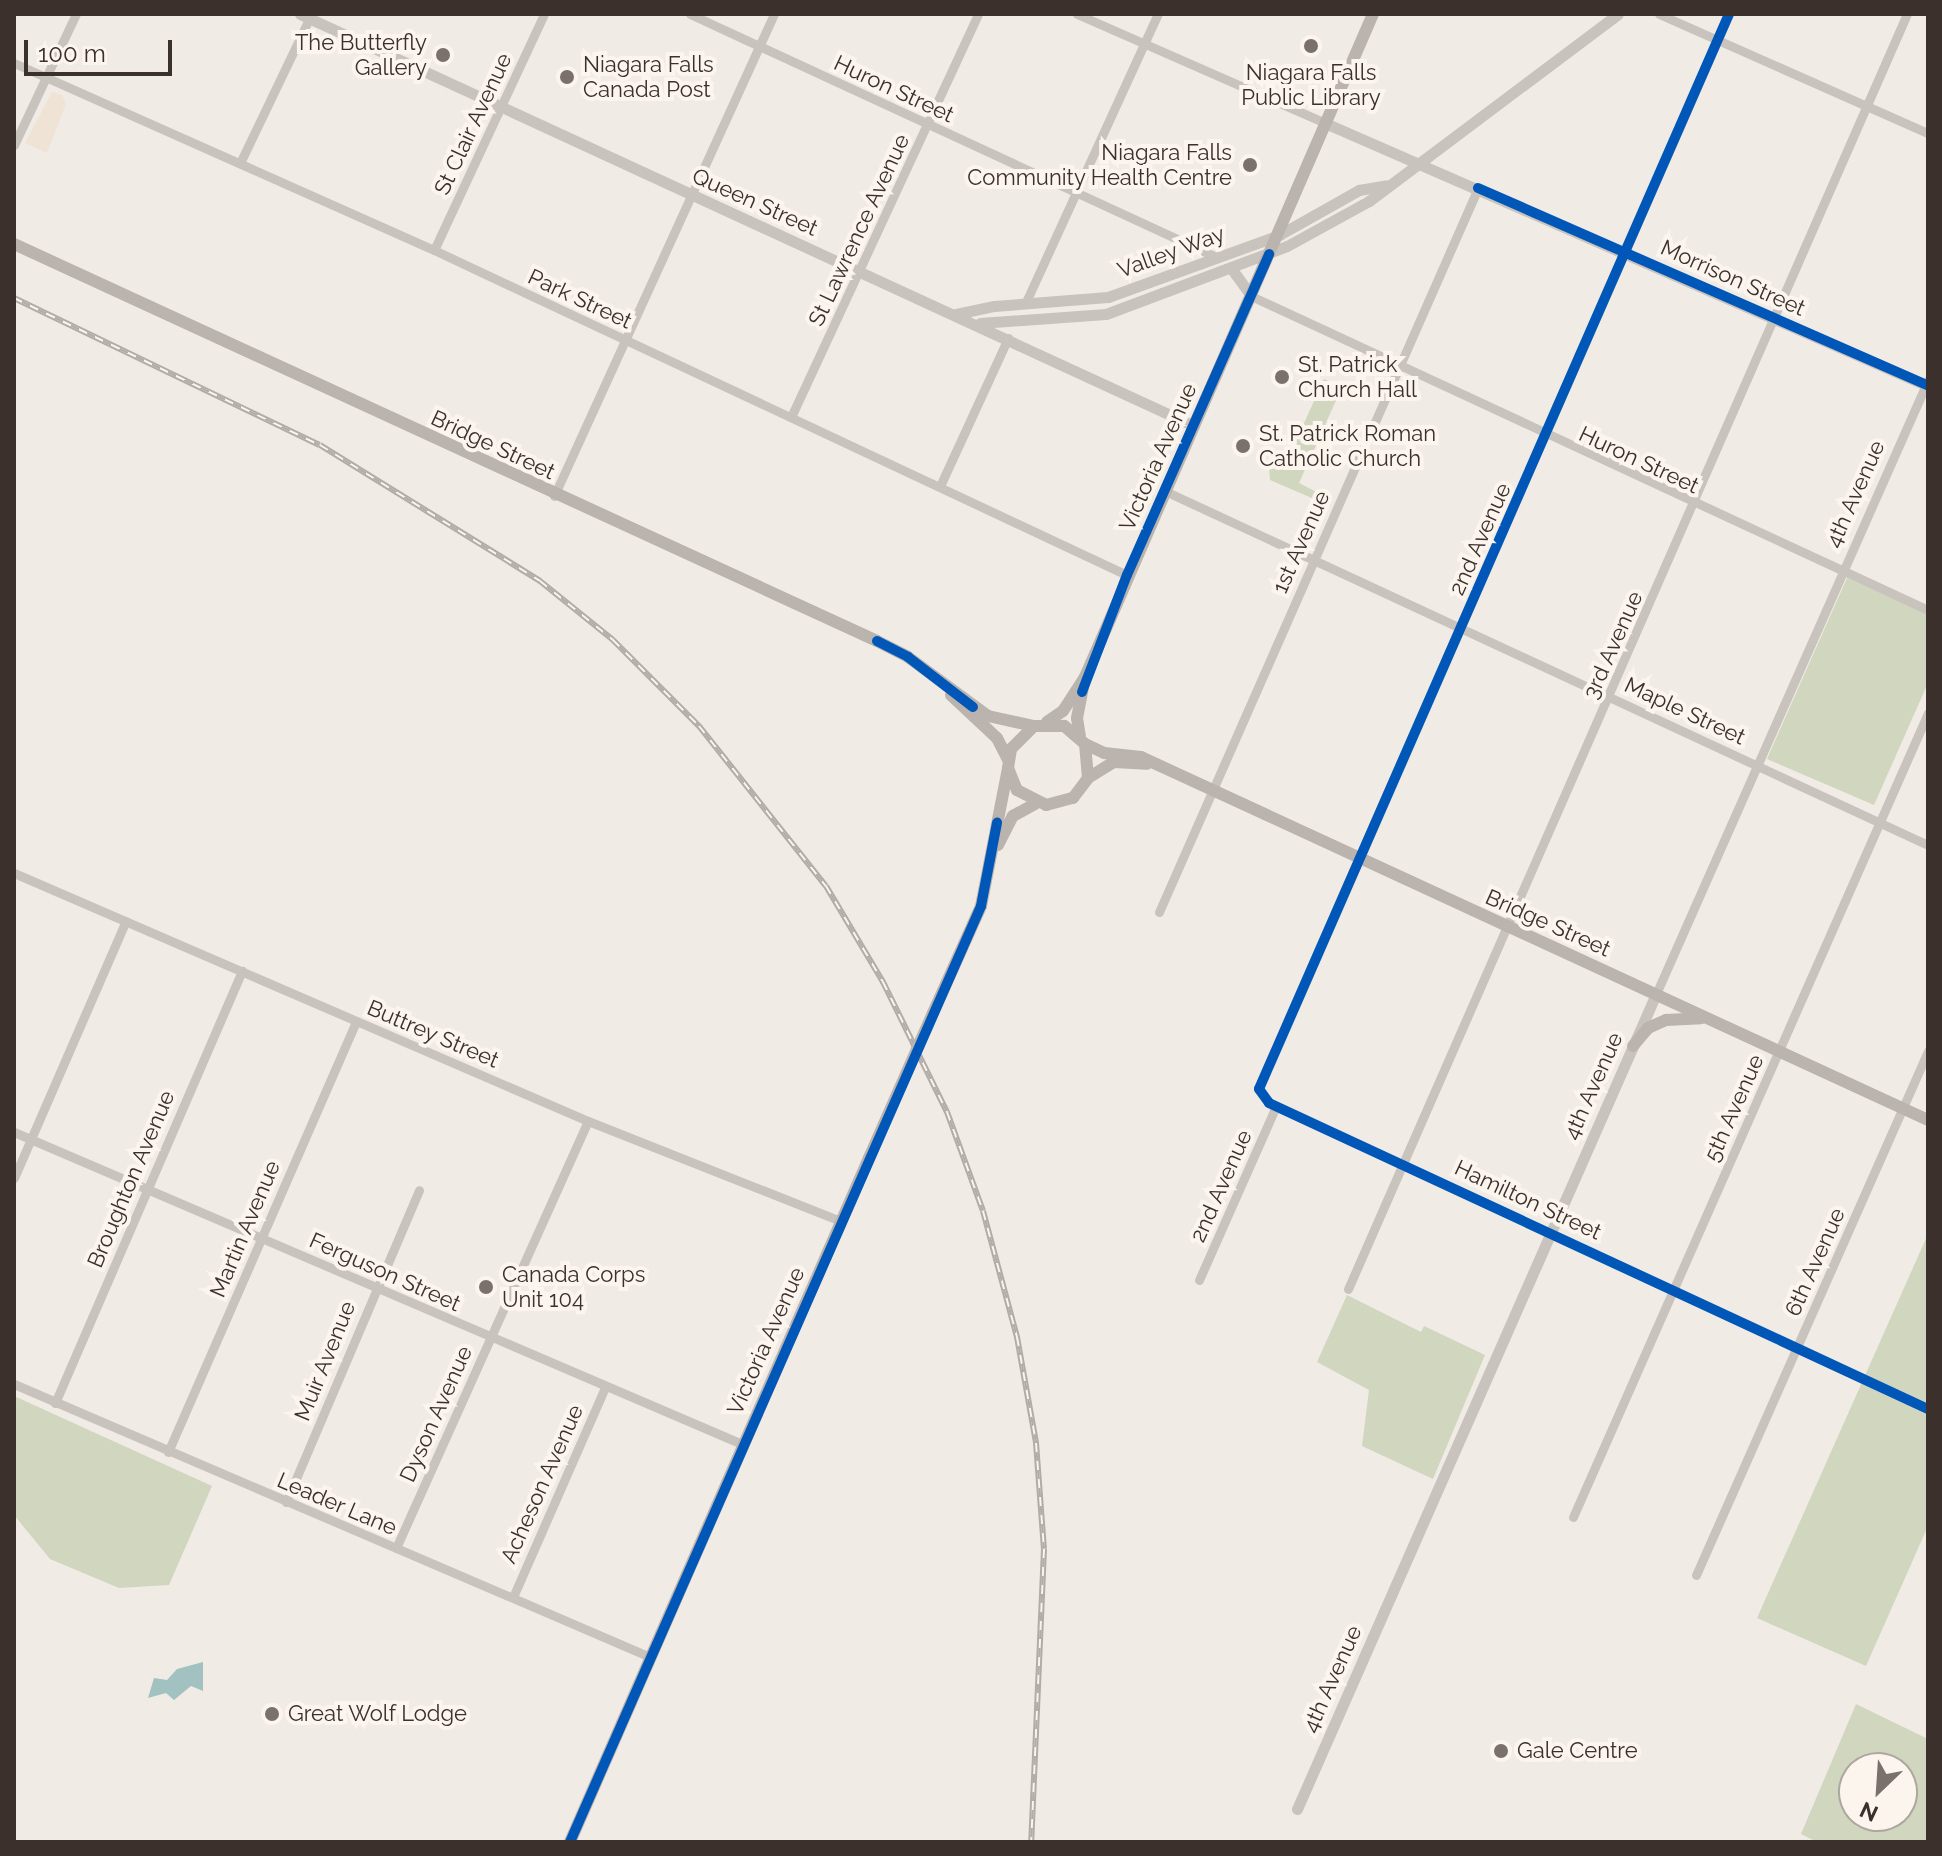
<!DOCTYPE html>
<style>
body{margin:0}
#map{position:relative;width:1942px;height:1856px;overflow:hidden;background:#f0ebe5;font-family:Raleway,sans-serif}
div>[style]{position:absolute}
.green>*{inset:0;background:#d1d6bf}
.plaza>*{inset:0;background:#eee3d5}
.water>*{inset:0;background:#a1c2c1}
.minor>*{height:9px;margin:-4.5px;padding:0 4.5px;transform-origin:4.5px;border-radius:4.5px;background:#c9c3be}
.tertiary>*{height:11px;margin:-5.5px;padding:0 5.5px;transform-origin:5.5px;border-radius:5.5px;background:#c9c3be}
.secondary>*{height:12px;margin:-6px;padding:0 6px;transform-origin:6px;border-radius:6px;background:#bab3ae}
.rail>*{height:6px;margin-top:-3px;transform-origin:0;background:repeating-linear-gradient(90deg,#fbf5ee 0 9px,#b1aca8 0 18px);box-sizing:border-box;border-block:2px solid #b1aca8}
.secondary-bridge>*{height:12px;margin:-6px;padding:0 6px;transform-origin:6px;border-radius:6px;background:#bab3ae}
.cycleway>*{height:10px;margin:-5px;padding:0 5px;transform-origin:5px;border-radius:5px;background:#0057b8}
.dots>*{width:22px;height:22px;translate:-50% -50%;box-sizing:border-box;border:4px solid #fbf5ee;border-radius:50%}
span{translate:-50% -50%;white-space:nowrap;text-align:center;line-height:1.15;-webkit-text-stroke:8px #fbf5ee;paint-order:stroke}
.poi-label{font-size:22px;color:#3b302b}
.right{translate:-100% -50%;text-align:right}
.left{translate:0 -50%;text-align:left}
.street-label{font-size:22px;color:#3b302b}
.frame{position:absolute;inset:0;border:16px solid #3b302b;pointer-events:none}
.north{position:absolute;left:1838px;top:1752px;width:80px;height:80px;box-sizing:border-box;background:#fbf5ee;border:2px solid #aea6a0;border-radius:50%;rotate:205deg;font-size:22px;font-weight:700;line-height:32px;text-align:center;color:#3b302b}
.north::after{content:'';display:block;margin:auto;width:28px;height:36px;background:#7a716c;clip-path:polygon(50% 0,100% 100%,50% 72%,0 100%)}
.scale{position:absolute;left:24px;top:40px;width:148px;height:36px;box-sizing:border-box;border:4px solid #3b302b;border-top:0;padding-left:10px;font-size:24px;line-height:28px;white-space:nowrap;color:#3b302b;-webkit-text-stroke:6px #fbf5ee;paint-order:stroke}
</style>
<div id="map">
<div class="green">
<div style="clip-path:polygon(1324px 379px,1342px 387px,1299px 483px,1330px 499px,1328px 505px,1270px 480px,1269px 468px,1278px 462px,1279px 450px,1286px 453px,1300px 432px)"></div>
<div style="clip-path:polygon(1847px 578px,1928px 614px,1928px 683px,1874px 805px,1767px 759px)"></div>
<div style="clip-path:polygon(1928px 1234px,1928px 1526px,1866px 1666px,1757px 1618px)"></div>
<div style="clip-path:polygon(1347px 1295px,1421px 1332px,1424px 1326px,1485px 1355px,1433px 1479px,1362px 1446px,1369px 1390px,1317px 1362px)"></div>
<div style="clip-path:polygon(14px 1396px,212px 1486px,169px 1585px,119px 1588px,50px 1559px,14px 1515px)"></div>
<div style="clip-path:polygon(evenodd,1856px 1704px,1928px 1739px,1928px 1842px,1817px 1842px,1801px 1834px,1856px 1704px,1854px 1768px,1902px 1768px,1902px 1816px,1854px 1816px,1854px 1768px)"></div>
</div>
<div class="plaza">
<div style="clip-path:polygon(52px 92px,62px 95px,66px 104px,47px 153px,25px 143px)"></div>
</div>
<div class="water">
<div style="clip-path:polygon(203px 1662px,203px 1691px,191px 1686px,174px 1700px,166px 1693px,148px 1698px,154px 1678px,167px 1680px,177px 1669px)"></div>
</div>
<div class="minor">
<div style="left:690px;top:14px;width:577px;rotate:24.79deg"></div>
<div style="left:1077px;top:14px;width:271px;rotate:23.7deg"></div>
<div style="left:1659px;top:14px;width:294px;rotate:23.9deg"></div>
<div style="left:1729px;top:14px;width:1173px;rotate:113.62deg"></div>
<div style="left:1259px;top:1089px;width:17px;rotate:54deg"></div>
<div style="left:1269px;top:1103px;width:727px;rotate:24.91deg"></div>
<div style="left:14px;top:63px;width:460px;rotate:24deg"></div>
<div style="left:434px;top:250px;width:765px;rotate:25.13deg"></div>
<div style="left:14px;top:145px;width:145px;rotate:-64.7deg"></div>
<div style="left:240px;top:163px;width:164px;rotate:-64.4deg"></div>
<div style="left:434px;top:250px;width:260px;rotate:-65deg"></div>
<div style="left:1251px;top:296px;width:746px;rotate:24.88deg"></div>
<div style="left:1025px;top:304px;width:319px;rotate:-65.4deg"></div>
<div style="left:791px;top:417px;width:444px;rotate:-65.1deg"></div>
<div style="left:940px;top:486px;width:163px;rotate:-65.3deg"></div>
<div style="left:1165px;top:491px;width:841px;rotate:24.89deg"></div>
<div style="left:554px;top:496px;width:530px;rotate:-65.47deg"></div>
<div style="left:14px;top:873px;width:625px;rotate:23.37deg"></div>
<div style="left:588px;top:1121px;width:272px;rotate:21.6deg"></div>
<div style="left:1159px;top:912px;width:791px;rotate:-66.22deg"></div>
<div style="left:1656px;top:994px;width:672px;rotate:-66.11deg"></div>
<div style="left:14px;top:1132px;width:792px;rotate:23.2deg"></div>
<div style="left:14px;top:1178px;width:280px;rotate:-66.5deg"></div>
<div style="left:1199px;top:1280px;width:190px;rotate:-66.1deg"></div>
<div style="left:1348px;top:1289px;width:1392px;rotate:-66.33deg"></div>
<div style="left:14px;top:1384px;width:690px;rotate:23.22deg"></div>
<div style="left:55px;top:1403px;width:471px;rotate:-66.6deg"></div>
<div style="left:168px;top:1452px;width:470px;rotate:-66.4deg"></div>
<div style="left:286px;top:1502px;width:339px;rotate:-66.9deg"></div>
<div style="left:1573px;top:1517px;width:879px;rotate:-66.18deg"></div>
<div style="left:396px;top:1548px;width:468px;rotate:-65.8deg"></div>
<div style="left:1696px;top:1575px;width:573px;rotate:-66.12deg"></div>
<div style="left:513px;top:1597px;width:229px;rotate:-66.3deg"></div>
</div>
<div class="tertiary">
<div style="left:300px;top:14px;width:984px;rotate:24.74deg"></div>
<div style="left:1325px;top:123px;width:658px;rotate:23.56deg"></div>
<div style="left:1231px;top:268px;width:34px;rotate:54deg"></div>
<div style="left:956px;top:314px;width:39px;rotate:-12deg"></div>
<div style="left:994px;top:306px;width:114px;rotate:-4.5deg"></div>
<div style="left:1108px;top:297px;width:182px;rotate:-19.9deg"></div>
<div style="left:1279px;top:235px;width:92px;rotate:-29.4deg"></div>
<div style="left:1359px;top:190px;width:27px;rotate:-10deg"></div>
<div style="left:980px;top:323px;width:126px;rotate:-4.1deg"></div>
<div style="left:1106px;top:314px;width:193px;rotate:-20.6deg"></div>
<div style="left:1287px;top:246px;width:94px;rotate:-28.8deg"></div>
<div style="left:1369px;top:201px;width:311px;rotate:-36.9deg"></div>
<div style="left:1297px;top:1809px;width:891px;rotate:-66.23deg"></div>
</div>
<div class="secondary">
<div style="left:14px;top:244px;width:950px;rotate:24.7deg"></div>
<div style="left:877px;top:641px;width:35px;rotate:27deg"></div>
<div style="left:908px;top:657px;width:99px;rotate:36.4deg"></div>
<div style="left:988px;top:716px;width:47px;rotate:12.3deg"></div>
<div style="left:951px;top:695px;width:63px;rotate:43.1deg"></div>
<div style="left:997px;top:738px;width:25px;rotate:63deg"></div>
<div style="left:1047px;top:722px;width:19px;rotate:-35deg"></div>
<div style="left:1063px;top:711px;width:40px;rotate:-57.1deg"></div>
<div style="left:1080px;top:737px;width:19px;rotate:-99deg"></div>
<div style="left:1077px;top:718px;width:42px;rotate:-79deg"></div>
<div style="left:1085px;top:677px;width:723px;rotate:-66.52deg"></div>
<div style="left:1085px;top:744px;width:21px;rotate:25deg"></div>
<div style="left:1104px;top:753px;width:37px;rotate:6deg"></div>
<div style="left:1141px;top:757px;width:867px;rotate:24.76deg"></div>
<div style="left:1088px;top:778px;width:34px;rotate:-95deg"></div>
<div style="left:1085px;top:744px;width:28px;rotate:-139deg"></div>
<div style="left:1064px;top:726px;width:30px;rotate:180deg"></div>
<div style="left:1034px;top:726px;width:33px;rotate:135deg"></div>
<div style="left:1011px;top:749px;width:19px;rotate:99deg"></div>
<div style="left:1008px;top:768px;width:24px;rotate:68deg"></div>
<div style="left:1017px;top:790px;width:33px;rotate:27deg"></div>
<div style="left:1046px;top:805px;width:28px;rotate:-15deg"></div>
<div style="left:1073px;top:798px;width:25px;rotate:-53deg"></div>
<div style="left:1088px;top:778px;width:31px;rotate:-32deg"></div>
<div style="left:1114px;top:762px;width:33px;rotate:3deg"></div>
<div style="left:998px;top:845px;width:33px;rotate:-63deg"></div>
<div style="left:1013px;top:816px;width:26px;rotate:-29deg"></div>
<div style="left:933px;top:1013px;width:117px;rotate:-65.8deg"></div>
<div style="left:981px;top:906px;width:140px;rotate:-78.9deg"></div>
<div style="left:1633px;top:1046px;width:23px;rotate:-50deg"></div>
<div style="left:1648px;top:1028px;width:20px;rotate:-24deg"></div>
<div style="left:1666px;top:1020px;width:35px;rotate:-3deg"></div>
<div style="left:570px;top:1842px;width:746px;rotate:-66.39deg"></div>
</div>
<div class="rail">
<div style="left:14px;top:298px;width:339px;rotate:25.7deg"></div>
<div style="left:320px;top:445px;width:259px;rotate:31.7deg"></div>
<div style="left:540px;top:581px;width:94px;rotate:38.9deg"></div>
<div style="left:613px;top:640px;width:122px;rotate:45deg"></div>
<div style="left:699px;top:726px;width:204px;rotate:51.6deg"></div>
<div style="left:826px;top:886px;width:112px;rotate:59.3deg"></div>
<div style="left:883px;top:982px;width:145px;rotate:63.8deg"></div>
<div style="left:947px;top:1112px;width:105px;rotate:70deg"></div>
<div style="left:983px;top:1211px;width:131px;rotate:74.9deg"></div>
<div style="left:1017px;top:1337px;width:108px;rotate:79.8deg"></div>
<div style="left:1036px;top:1443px;width:106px;rotate:85.7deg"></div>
<div style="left:1044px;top:1549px;width:293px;rotate:92.5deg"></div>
</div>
<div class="secondary-bridge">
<div style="left:869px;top:1158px;width:158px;rotate:-66.2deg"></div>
</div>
<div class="cycleway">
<div style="left:1729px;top:14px;width:1173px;rotate:113.62deg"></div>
<div style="left:1259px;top:1089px;width:17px;rotate:54deg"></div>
<div style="left:1269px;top:1103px;width:727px;rotate:24.91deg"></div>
<div style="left:1478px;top:188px;width:492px;rotate:23.7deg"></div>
<div style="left:877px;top:641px;width:35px;rotate:27deg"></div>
<div style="left:908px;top:657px;width:82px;rotate:37.6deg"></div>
<div style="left:1082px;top:692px;width:125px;rotate:-69deg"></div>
<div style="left:1127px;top:575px;width:351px;rotate:-66.1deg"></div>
<div style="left:570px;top:1842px;width:1022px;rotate:-66.29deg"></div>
<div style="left:981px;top:906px;width:85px;rotate:-79.1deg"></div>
</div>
<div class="dots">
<div style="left:1311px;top:46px;background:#7a716c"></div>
<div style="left:443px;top:55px;background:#7a716c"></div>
<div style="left:567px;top:77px;background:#7a716c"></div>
<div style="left:1250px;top:165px;background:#7a716c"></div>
<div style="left:1282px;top:377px;background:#7a716c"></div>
<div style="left:1243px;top:446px;background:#7a716c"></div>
<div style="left:486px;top:1287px;background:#7a716c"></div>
<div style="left:272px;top:1714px;background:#7a716c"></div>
<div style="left:1501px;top:1751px;background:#7a716c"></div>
</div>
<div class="poi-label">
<span class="right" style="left:427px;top:55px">The Butterfly<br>Gallery</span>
<span class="left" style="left:583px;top:77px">Niagara Falls<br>Canada Post</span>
<span style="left:1311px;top:85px">Niagara Falls<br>Public Library</span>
<span class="right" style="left:1232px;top:165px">Niagara Falls<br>Community Health Centre</span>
<span class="left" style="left:1298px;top:377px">St. Patrick<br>Church Hall</span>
<span class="left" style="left:1259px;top:446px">St. Patrick Roman<br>Catholic Church</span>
<span class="left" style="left:502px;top:1287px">Canada Corps<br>Unit 104</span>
<span class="left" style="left:288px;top:1714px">Great Wolf Lodge</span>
<span class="left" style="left:1517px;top:1751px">Gale Centre</span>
</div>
<div class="street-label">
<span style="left:894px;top:89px;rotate:25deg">Huron Street</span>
<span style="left:473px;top:124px;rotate:-65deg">St Clair Avenue</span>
<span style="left:755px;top:202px;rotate:24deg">Queen Street</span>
<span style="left:859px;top:230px;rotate:-65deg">St Lawrence Avenue</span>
<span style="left:1171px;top:252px;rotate:-20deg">Valley Way</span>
<span style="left:1733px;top:278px;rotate:24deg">Morrison Street</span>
<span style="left:580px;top:299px;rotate:25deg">Park Street</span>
<span style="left:493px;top:445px;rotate:25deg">Bridge Street</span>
<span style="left:1158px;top:457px;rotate:-66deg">Victoria Avenue</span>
<span style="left:1639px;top:460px;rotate:25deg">Huron Street</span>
<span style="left:1855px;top:494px;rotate:-66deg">4th Avenue</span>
<span style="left:1480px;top:539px;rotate:-66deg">2nd Avenue</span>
<span style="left:1301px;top:542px;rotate:-66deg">1st Avenue</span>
<span style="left:1613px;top:645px;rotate:-66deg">3rd Avenue</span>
<span style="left:1685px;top:711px;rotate:25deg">Maple Street</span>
<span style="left:1548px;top:923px;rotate:24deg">Bridge Street</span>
<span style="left:433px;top:1034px;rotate:23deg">Buttrey Street</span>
<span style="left:1593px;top:1086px;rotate:-66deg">4th Avenue</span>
<span style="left:1734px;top:1108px;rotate:-66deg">5th Avenue</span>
<span style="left:131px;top:1179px;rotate:-67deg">Broughton Avenue</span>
<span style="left:1221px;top:1186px;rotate:-66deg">2nd Avenue</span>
<span style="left:1528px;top:1200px;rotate:25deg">Hamilton Street</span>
<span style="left:245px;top:1229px;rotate:-67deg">Martin Avenue</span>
<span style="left:1815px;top:1262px;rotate:-66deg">6th Avenue</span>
<span style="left:385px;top:1272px;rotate:24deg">Ferguson Street</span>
<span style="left:766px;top:1341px;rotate:-66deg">Victoria Avenue</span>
<span style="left:325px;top:1361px;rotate:-68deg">Muir Avenue</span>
<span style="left:436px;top:1414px;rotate:-66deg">Dyson Avenue</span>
<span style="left:542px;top:1484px;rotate:-66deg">Acheson Avenue</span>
<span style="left:337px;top:1504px;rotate:23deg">Leader Lane</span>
<span style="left:1332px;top:1679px;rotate:-66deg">4th Avenue</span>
</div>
<div class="frame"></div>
<div class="north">N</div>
<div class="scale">100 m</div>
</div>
